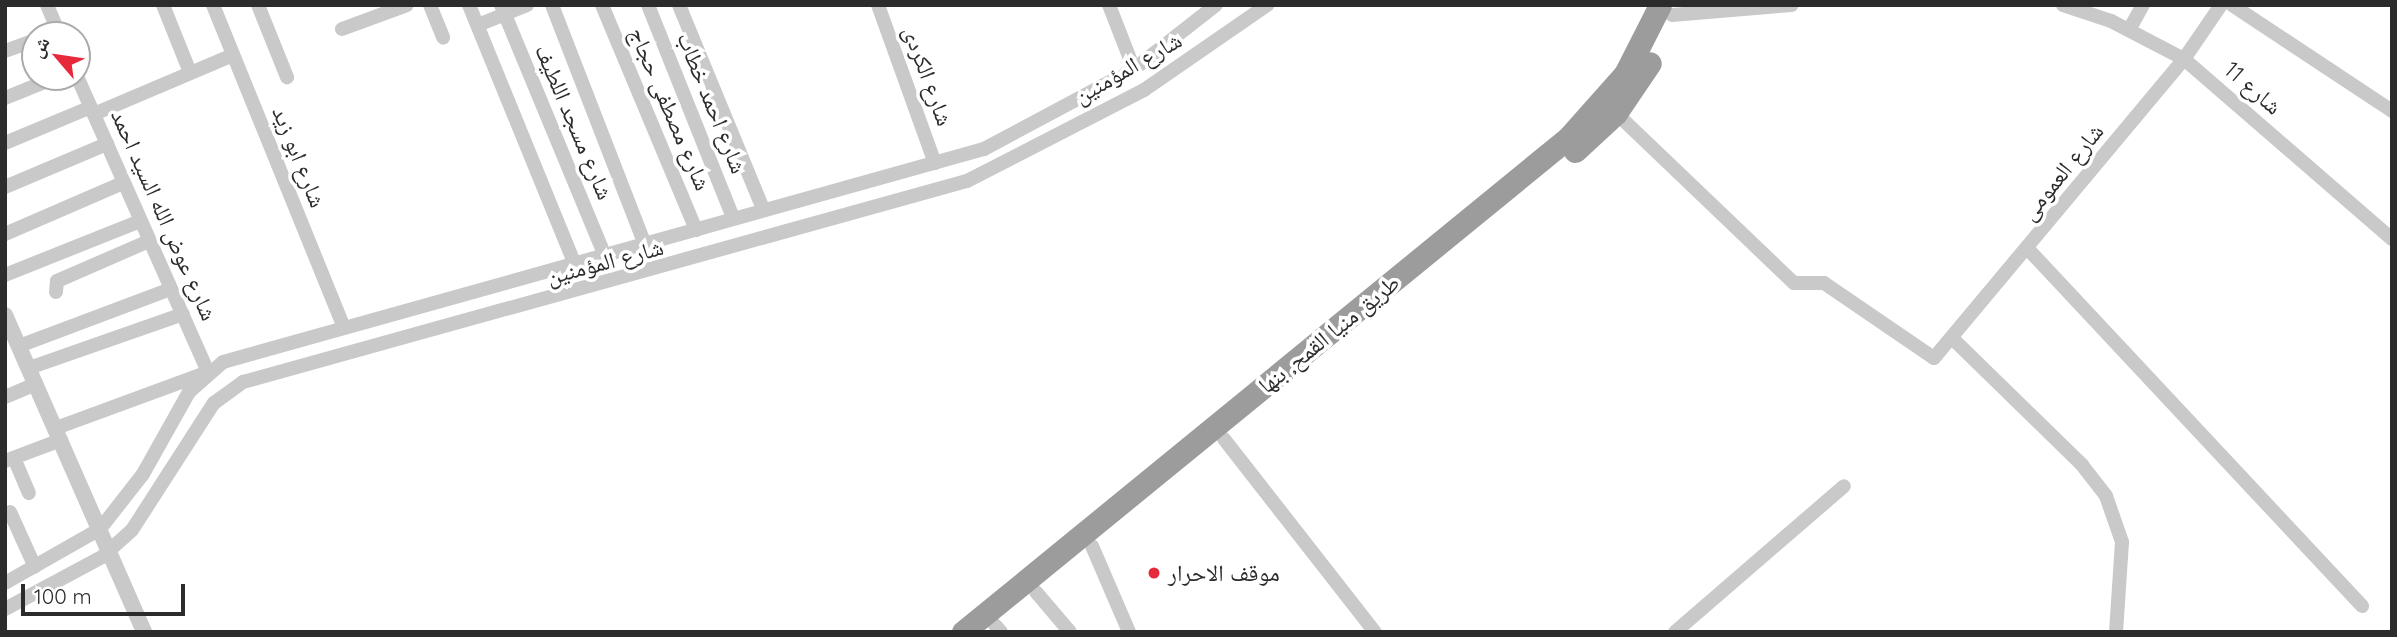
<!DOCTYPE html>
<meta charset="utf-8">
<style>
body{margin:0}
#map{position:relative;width:2397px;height:637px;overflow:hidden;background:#fff;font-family:Quicksand,"Noto Naskh Arabic",sans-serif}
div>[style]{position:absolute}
.minor>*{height:14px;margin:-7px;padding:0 7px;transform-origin:7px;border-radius:7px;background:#c9c9c9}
.tertiary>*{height:16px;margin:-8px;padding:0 8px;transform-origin:8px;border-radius:8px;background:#c9c9c9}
.trunk>*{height:23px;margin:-11.5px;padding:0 11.5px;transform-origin:11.5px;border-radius:11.5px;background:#9c9c9c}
.dots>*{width:19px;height:19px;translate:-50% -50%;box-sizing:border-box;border:4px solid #fff;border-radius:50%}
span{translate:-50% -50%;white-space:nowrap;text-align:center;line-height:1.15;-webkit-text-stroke:7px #fff;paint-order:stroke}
.street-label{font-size:23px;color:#2c2c2c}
.poi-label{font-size:23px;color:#2c2c2c}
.left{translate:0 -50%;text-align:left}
.frame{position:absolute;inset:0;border:7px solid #2c2c2c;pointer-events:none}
.north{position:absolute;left:21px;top:21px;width:70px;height:70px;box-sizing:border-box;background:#fff;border:2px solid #ababab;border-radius:50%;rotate:299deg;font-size:19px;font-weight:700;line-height:28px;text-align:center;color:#2c2c2c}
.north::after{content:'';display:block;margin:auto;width:24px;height:32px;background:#e72a3b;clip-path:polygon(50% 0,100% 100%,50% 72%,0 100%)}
.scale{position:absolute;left:21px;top:584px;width:164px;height:32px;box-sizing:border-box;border:4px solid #2c2c2c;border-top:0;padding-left:9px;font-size:21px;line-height:24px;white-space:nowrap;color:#2c2c2c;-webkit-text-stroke:5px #fff;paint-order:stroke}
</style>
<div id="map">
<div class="minor">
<div style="left:47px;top:5px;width:33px;rotate:67deg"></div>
<div style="left:163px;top:5px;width:72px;rotate:68.1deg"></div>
<div style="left:213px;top:5px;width:345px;rotate:67.9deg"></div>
<div style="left:258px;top:5px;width:78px;rotate:68.1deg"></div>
<div style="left:430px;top:5px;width:35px;rotate:68deg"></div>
<div style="left:469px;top:5px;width:281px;rotate:67.8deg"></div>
<div style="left:501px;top:5px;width:272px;rotate:67.5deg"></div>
<div style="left:552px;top:5px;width:257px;rotate:68.8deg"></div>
<div style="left:602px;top:5px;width:244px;rotate:67.3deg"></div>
<div style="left:648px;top:5px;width:229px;rotate:68.2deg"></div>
<div style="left:679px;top:5px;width:221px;rotate:67.6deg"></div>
<div style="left:878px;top:5px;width:168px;rotate:70.2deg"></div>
<div style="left:1109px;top:5px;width:69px;rotate:68.7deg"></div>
<div style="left:2063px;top:5px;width:51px;rotate:18.4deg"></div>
<div style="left:2111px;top:21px;width:82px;rotate:27.5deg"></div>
<div style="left:2184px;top:59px;width:275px;rotate:40.9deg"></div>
<div style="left:2232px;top:5px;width:192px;rotate:33.5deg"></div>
<div style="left:1672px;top:15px;width:120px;rotate:-4.8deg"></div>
<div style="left:478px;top:25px;width:53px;rotate:-22.2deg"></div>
<div style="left:342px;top:29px;width:69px;rotate:-20.3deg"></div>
<div style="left:2129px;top:30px;width:29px;rotate:-61deg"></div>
<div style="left:5px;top:51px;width:32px;rotate:-20deg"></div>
<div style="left:5px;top:98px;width:56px;rotate:-22deg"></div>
<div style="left:1616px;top:113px;width:246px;rotate:43.7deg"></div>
<div style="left:1794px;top:283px;width:30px"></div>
<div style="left:1824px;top:283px;width:133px;rotate:34.3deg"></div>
<div style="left:1934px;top:358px;width:390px;rotate:-50.1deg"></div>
<div style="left:2184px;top:59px;width:65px;rotate:-55.6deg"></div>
<div style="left:94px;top:114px;width:151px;rotate:-23deg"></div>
<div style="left:5px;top:143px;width:93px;rotate:-22.7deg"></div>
<div style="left:5px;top:187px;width:111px;rotate:-22.9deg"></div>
<div style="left:5px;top:234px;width:129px;rotate:-23.4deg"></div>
<div style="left:2028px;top:249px;width:489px;rotate:46.9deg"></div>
<div style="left:5px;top:275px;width:145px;rotate:-21.8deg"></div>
<div style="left:56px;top:292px;width:11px;rotate:-85deg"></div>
<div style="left:57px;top:281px;width:100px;rotate:-23.5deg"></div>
<div style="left:1952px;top:338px;width:182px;rotate:44.3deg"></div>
<div style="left:2082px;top:465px;width:39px;rotate:52deg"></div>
<div style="left:2106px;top:496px;width:49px;rotate:70.8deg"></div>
<div style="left:2122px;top:542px;width:90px;rotate:93.8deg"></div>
<div style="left:19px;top:346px;width:162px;rotate:-20.6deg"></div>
<div style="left:29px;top:368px;width:163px;rotate:-19.3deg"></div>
<div style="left:5px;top:397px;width:34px;rotate:-23deg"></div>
<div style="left:56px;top:428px;width:162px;rotate:-20.2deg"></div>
<div style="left:208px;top:372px;width:323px;rotate:-113.9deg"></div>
<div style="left:1224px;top:439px;width:245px;rotate:52deg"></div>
<div style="left:14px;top:458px;width:38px;rotate:67deg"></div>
<div style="left:5px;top:461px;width:60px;rotate:-20.6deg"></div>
<div style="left:10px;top:512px;width:60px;rotate:65.6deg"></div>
<div style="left:1092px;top:546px;width:94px;rotate:66.7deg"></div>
<div style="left:5px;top:583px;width:109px;rotate:-29.6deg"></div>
<div style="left:100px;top:529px;width:70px;rotate:-52deg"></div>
<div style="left:143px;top:474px;width:94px;rotate:-60.7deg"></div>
<div style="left:189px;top:392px;width:45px;rotate:-41.4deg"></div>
<div style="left:223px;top:362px;width:790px;rotate:-15.64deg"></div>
<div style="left:984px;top:149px;width:170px;rotate:-28.1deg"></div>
<div style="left:1134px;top:69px;width:104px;rotate:-38deg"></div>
<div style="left:1036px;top:592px;width:52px;rotate:49.6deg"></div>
<div style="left:5px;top:609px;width:110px;rotate:-28.2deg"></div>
<div style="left:102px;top:557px;width:40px;rotate:-42deg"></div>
<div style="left:132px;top:530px;width:151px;rotate:-57.2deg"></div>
<div style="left:214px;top:403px;width:36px;rotate:-36deg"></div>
<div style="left:243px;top:382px;width:751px;rotate:-15.52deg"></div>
<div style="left:967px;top:181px;width:199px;rotate:-27.2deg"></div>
<div style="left:1144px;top:90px;width:150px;rotate:-34.6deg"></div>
<div style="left:995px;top:625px;width:9px;rotate:49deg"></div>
<div style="left:1675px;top:632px;width:223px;rotate:-40.8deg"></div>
</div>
<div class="tertiary">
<div style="left:5px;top:315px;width:346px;rotate:66.3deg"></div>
</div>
<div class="trunk">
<div style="left:1575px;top:151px;width:56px;rotate:-42.8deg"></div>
<div style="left:1616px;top:113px;width:60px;rotate:-55.8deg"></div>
<div style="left:963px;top:632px;width:782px;rotate:-39.24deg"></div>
<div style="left:1569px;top:137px;width:84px;rotate:-48.4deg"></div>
<div style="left:1625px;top:74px;width:77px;rotate:-63.1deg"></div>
</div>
<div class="dots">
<div style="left:1154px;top:573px;background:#e72a3b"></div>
</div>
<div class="street-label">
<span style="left:1128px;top:68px;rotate:-30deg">شارع المؤمنين</span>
<span style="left:928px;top:76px;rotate:70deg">شارع الكردى</span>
<span style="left:2253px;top:88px;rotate:41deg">شارع 11</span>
<span style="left:712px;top:103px;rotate:68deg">شارع احمد خطاب</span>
<span style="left:670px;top:109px;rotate:67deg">شارع مصطفى حجاج</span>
<span style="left:574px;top:122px;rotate:67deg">شارع مسجد اللطيف</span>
<span style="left:299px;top:157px;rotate:68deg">شارع ابو زيد</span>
<span style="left:2062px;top:172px;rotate:-51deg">شارع العمومى</span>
<span style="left:164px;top:215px;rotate:66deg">شارع عوض الله السيد احمد</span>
<span style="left:605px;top:262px;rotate:-15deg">شارع المؤمنين</span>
<span style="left:1329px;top:334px;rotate:-39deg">طريق منيا القمح, بنها</span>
</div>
<div class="poi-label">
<span class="left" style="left:1168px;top:573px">موقف الاحرار</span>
</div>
<div class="frame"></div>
<div class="north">ش</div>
<div class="scale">100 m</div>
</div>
